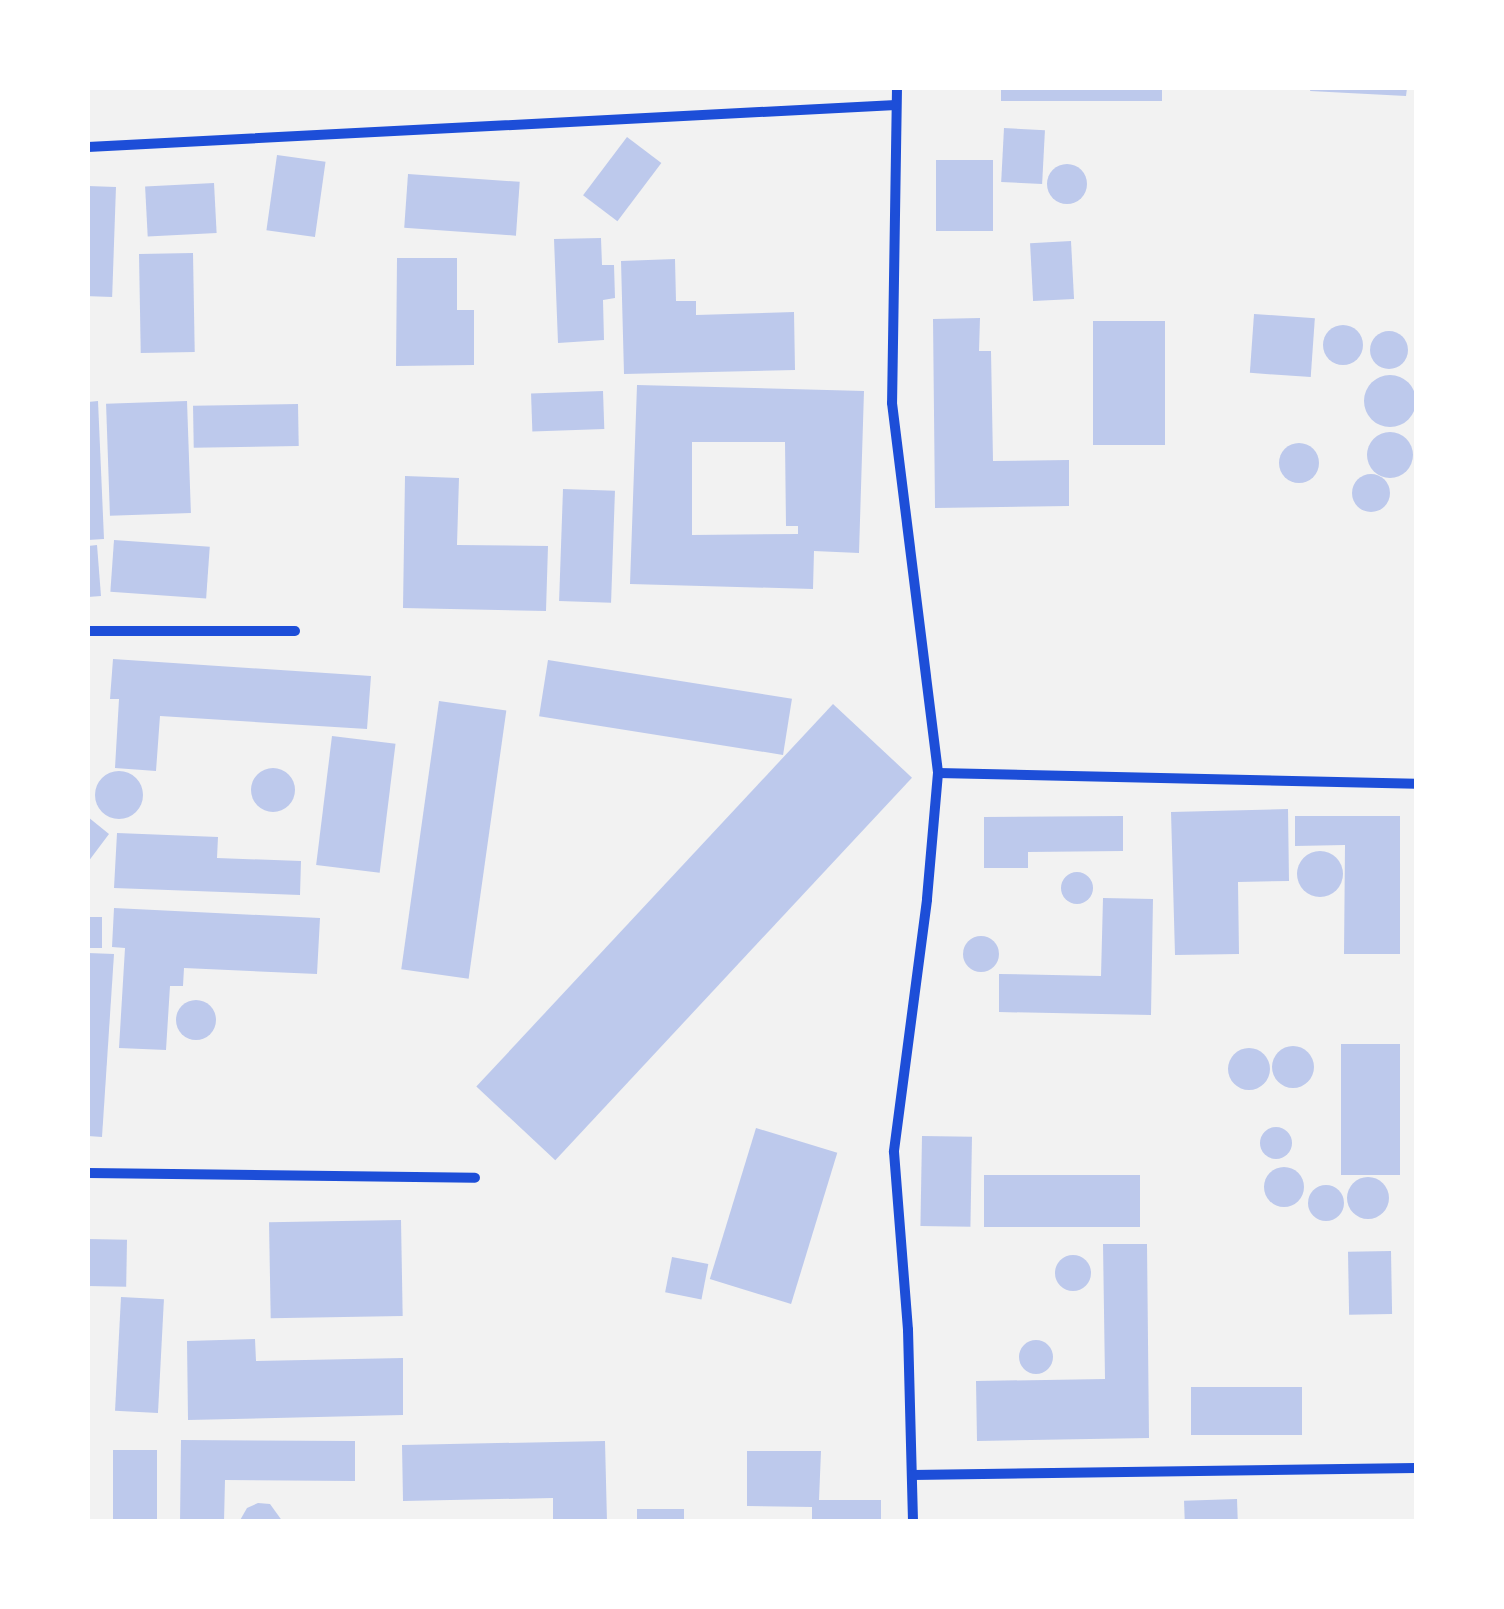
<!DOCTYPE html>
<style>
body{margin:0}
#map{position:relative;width:1504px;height:1609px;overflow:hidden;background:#f2f2f2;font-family:"Sofia Sans Condensed",sans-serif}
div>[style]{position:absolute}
.building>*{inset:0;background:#bdc9ec;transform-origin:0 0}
.round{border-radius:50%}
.minor>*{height:10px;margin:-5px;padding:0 5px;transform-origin:5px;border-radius:5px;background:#1d4ed8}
span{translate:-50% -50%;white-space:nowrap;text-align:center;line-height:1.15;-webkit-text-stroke:10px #fff;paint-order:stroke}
.frame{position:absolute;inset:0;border:90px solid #fff;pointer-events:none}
</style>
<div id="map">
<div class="building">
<div style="left:1001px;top:88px;width:161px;height:13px"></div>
<div style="clip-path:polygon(1311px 88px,1407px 88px,1406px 96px,1310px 91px)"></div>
<div style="left:1004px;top:128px;width:41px;height:54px;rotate:3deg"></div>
<div style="left:627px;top:137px;width:43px;height:73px;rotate:37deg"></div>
<div style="left:277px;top:155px;width:49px;height:76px;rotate:8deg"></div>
<div style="left:936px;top:160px;width:57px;height:71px"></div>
<div class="round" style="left:1047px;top:164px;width:40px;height:40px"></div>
<div style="left:408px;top:174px;width:112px;height:54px;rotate:4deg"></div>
<div style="left:214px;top:183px;width:50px;height:69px;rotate:87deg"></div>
<div style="left:88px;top:186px;width:28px;height:110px;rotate:2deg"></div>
<div style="clip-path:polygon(601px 238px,602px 265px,614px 265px,615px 298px,603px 300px,604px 340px,558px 343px,554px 239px)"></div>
<div style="left:1071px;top:241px;width:58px;height:41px;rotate:87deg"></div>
<div style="left:193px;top:253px;width:99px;height:54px;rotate:89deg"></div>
<div style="clip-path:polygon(397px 258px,457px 258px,457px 310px,474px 310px,474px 365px,396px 366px)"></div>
<div style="clip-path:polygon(675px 259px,676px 301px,696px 301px,696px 315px,794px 312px,795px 370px,624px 374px,621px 261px)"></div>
<div style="left:1254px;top:314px;width:61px;height:59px;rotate:4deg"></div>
<div style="clip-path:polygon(980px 318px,979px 351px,991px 351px,993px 461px,1069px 460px,1069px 506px,935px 508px,933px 319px)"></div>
<div style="left:1093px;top:321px;width:72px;height:124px"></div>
<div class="round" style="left:1323px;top:325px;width:40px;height:40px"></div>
<div class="round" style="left:1370px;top:331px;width:38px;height:38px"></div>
<div class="round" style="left:1364px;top:375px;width:52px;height:52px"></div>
<div style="clip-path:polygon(evenodd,637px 385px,864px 391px,859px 553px,814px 551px,813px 589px,630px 584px,637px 385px,692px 442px,785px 442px,786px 526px,798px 526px,798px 534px,692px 535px,692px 442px)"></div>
<div style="left:603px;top:391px;width:38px;height:72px;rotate:88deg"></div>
<div style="clip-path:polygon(98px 401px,104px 539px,88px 540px,88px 402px)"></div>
<div style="left:187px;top:401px;width:112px;height:81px;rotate:88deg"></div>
<div style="left:298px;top:404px;width:42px;height:105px;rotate:89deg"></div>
<div class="round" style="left:1367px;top:432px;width:46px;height:46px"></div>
<div class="round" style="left:1279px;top:443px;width:40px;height:40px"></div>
<div class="round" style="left:1352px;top:474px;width:38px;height:38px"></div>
<div style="clip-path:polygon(405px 476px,459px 478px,457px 545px,548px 546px,546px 611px,403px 608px)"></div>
<div style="left:563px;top:489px;width:52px;height:112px;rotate:2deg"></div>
<div style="left:114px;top:540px;width:96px;height:52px;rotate:4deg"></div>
<div style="clip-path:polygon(97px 545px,101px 596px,88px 597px,88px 546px)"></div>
<div style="clip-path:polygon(113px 659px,371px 676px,367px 729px,160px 716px,156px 771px,115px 768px,119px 699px,110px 699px)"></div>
<div style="left:548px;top:660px;width:247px;height:57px;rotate:9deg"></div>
<div style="left:439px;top:701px;width:68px;height:271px;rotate:8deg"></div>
<div style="left:833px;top:704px;width:108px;height:523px;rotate:43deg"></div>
<div style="left:332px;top:736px;width:64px;height:130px;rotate:7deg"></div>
<div class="round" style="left:251px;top:768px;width:44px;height:44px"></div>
<div class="round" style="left:95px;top:771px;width:48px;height:48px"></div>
<div style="clip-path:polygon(1288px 809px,1289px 881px,1238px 882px,1239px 954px,1175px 955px,1171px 812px)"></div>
<div style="clip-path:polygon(1123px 816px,1123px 851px,1028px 852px,1028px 868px,984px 868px,984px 817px)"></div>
<div style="clip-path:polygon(1295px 816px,1400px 816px,1400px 954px,1344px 954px,1345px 845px,1295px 846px)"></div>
<div style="clip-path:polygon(88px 817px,109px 834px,88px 862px)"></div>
<div style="clip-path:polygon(117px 833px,218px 837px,217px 858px,301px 861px,300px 895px,114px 888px)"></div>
<div class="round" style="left:1297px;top:851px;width:46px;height:46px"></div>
<div class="round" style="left:1061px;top:872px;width:32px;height:32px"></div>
<div style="clip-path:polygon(1103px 898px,1153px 899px,1151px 1015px,999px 1012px,999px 974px,1101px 976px)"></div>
<div style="clip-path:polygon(114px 908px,320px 918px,317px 974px,184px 968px,183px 986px,170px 986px,166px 1050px,119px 1048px,125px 948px,112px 947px)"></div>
<div style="left:88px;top:917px;width:14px;height:31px"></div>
<div class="round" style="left:963px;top:936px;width:36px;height:36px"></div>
<div style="clip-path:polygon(88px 953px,114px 954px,102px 1137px,88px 1136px)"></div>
<div class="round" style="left:176px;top:1000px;width:40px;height:40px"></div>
<div style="left:1341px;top:1044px;width:59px;height:131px"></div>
<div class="round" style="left:1272px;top:1046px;width:42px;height:42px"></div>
<div class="round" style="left:1228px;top:1048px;width:42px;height:42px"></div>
<div class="round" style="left:1260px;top:1127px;width:32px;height:32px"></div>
<div style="left:756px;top:1128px;width:85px;height:158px;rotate:17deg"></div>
<div style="left:922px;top:1136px;width:50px;height:90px;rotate:1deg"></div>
<div class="round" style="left:1264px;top:1167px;width:40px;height:40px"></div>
<div style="left:1140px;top:1175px;width:52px;height:156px;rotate:90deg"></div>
<div class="round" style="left:1347px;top:1177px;width:42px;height:42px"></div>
<div class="round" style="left:1308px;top:1185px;width:36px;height:36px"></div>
<div style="left:401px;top:1220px;width:96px;height:132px;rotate:89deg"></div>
<div style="left:88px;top:1239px;width:39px;height:47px;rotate:1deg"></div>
<div style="clip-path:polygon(1103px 1244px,1147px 1244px,1149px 1438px,977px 1441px,976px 1381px,1105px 1379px)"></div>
<div style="left:1391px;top:1251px;width:63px;height:43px;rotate:89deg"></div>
<div class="round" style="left:1055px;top:1255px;width:36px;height:36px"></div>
<div style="left:672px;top:1257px;width:37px;height:36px;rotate:11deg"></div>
<div style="left:121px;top:1297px;width:43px;height:114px;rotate:3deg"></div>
<div style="clip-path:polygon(255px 1339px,256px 1361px,403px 1358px,403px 1415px,188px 1420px,187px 1341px)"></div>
<div class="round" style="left:1019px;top:1340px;width:34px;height:34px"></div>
<div style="left:1191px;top:1387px;width:111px;height:48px"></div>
<div style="clip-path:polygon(181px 1440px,355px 1441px,355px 1481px,225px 1480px,224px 1522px,180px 1522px)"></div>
<div style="clip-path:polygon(605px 1441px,607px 1522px,553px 1522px,553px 1498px,403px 1501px,402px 1445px)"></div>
<div style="left:157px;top:1450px;width:72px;height:44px;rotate:90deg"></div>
<div style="clip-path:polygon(747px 1451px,821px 1451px,819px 1500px,881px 1500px,881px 1522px,812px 1522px,812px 1507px,747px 1506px)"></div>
<div style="left:1237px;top:1499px;width:23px;height:53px;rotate:88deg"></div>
<div style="clip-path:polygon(258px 1503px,270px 1504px,283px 1522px,239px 1522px,247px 1508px)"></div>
<div style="left:637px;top:1509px;width:47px;height:13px"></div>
</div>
<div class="minor">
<div style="left:897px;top:88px;width:315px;rotate:90.9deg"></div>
<div style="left:892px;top:403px;width:373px;rotate:82.9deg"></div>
<div style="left:938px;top:773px;width:127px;rotate:95deg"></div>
<div style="left:927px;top:900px;width:254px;rotate:97.5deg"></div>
<div style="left:894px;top:1152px;width:179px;rotate:85.5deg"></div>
<div style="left:908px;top:1330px;width:192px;rotate:88.5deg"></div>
<div style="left:88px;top:147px;width:809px;rotate:-2.98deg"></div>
<div style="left:88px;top:631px;width:207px"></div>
<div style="left:938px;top:773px;width:478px;rotate:1.3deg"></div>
<div style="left:88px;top:1173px;width:387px;rotate:0.7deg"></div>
<div style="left:912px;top:1475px;width:504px;rotate:-0.8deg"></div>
</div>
<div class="frame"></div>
</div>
